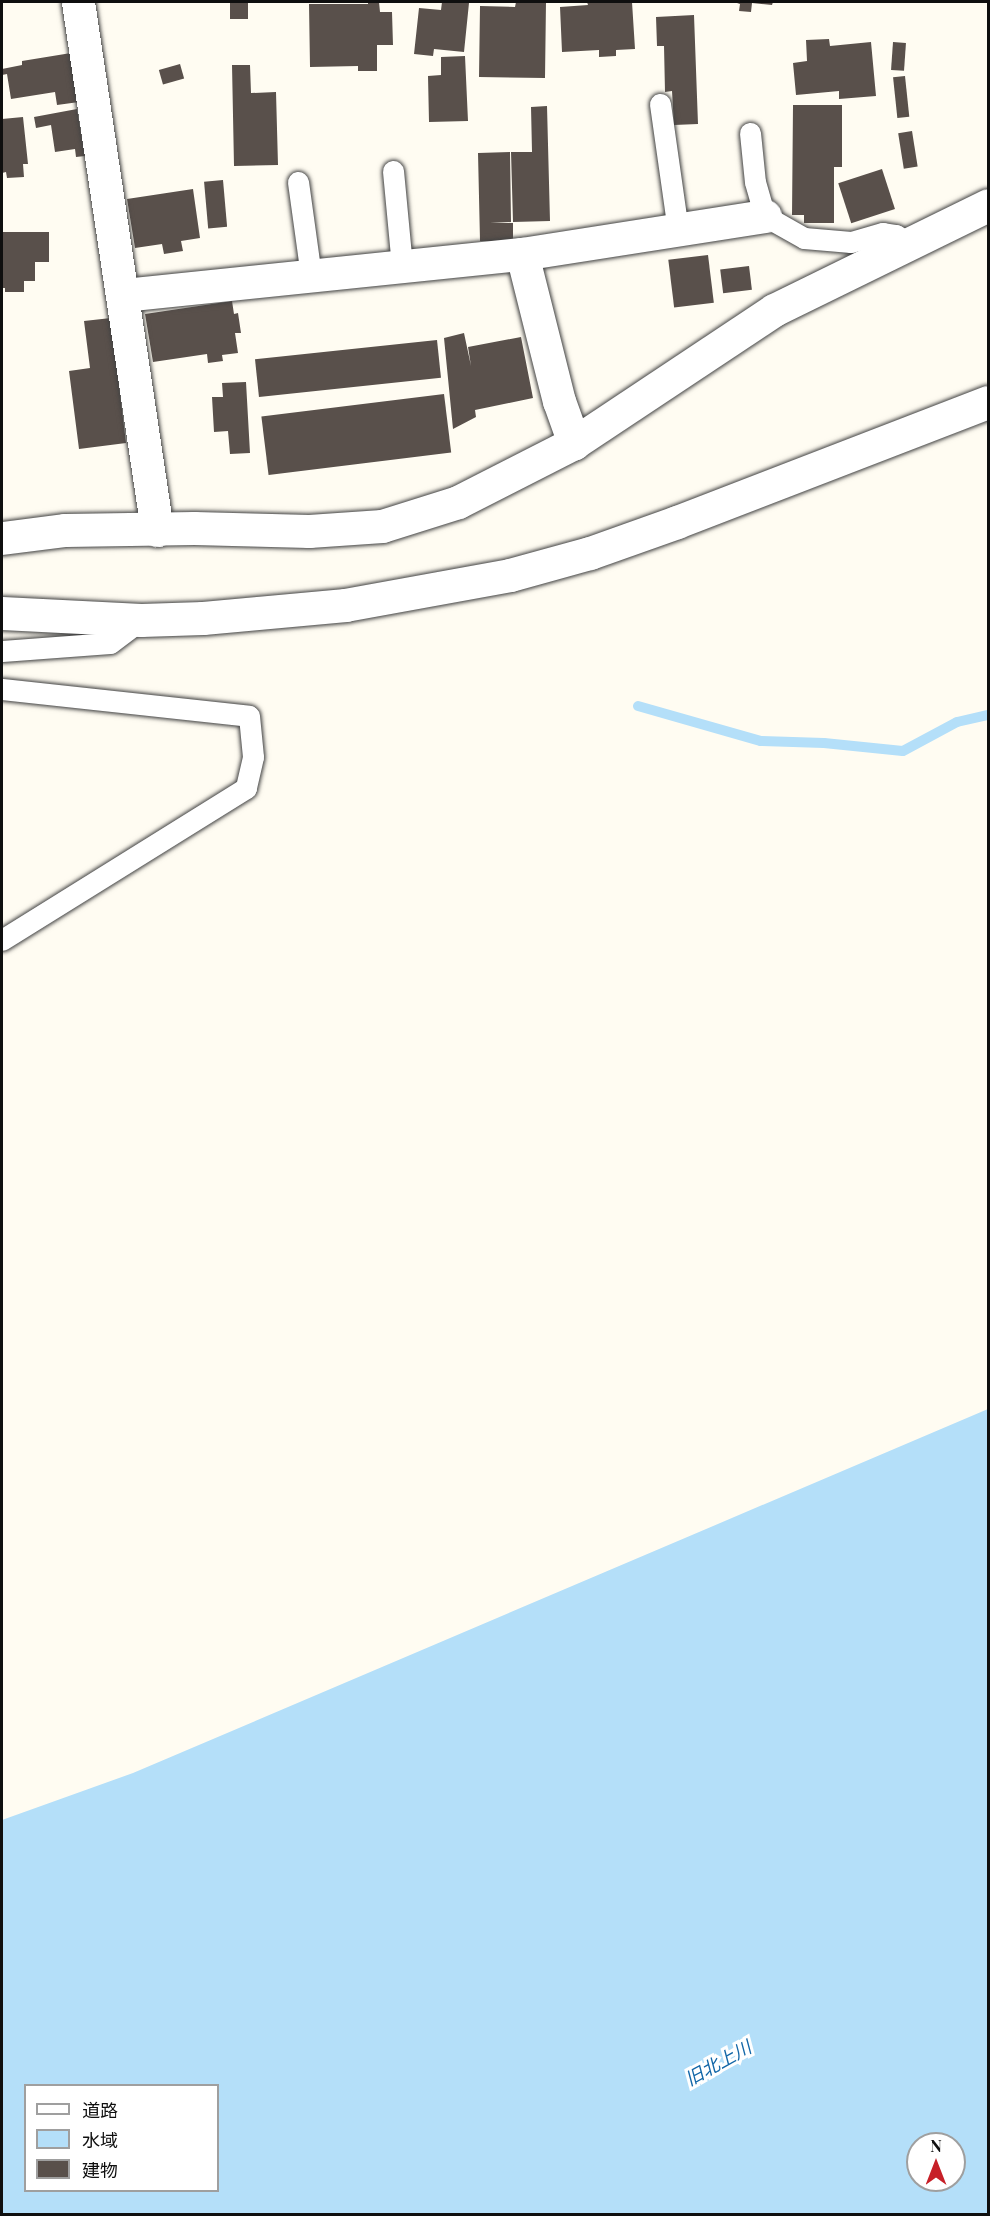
<!DOCTYPE html>
<meta charset="utf-8">
<style>
body{margin:0}
#map{position:relative;width:990px;height:2216px;overflow:hidden;background:#fffcf2;font-family:"Playfair Display","Noto Sans JP",serif}
div>[style]{position:absolute}
.water>*{inset:0;background:#b4dff9}
.stream>*{height:10px;margin:-5px;padding:0 5px;transform-origin:5px;border-radius:5px;background:#b4dff9}
.building>*{inset:0;background:#59504b;transform-origin:0 0}
.roads{filter:drop-shadow(0 0 2px #424242) drop-shadow(0 0 2px #424242)}
.service>*{height:21px;margin:-10.5px;padding:0 10.5px;transform-origin:10.5px;border-radius:10.5px;background:#fff}
.minor>*{height:33px;margin:-16.5px;padding:0 16.5px;transform-origin:16.5px;border-radius:16.5px;background:#fff}
.tertiary>*{height:33px;margin:-16.5px;padding:0 16.5px;transform-origin:16.5px;border-radius:16.5px;background:#fff}
span{translate:-50% -50%;white-space:nowrap;text-align:center;line-height:1.15;-webkit-text-stroke:6px #fff;paint-order:stroke}
.water-label{font-size:18px;color:#1267a8;font-style:italic}
.frame{position:absolute;inset:0;border:3px solid #0f0f0f;pointer-events:none}
.legend{position:absolute;left:24px;top:2084px;width:195px;height:108px;box-sizing:border-box;background:#fff;border:2px solid #9f9f9f;margin:0;padding:8px 10px;list-style:none;font-size:18px;color:#0f0f0f}
.legend li{display:flex;align-items:center;gap:12px;height:30px}
.legend b{width:30px;border:2px solid #9f9f9f}
.north{position:absolute;left:906px;top:2132px;width:60px;height:60px;box-sizing:border-box;background:#fff;border:2px solid #9f9f9f;border-radius:50%;rotate:0deg;font-size:16px;font-weight:700;line-height:24px;text-align:center;color:#0f0f0f}
.north::after{content:'';display:block;margin:auto;width:21px;height:27px;background:#c72028;clip-path:polygon(50% 0,100% 100%,50% 72%,0 100%)}
</style>
<div id="map">
<div class="water">
<div style="clip-path:polygon(evenodd,988px 1409px,988px 2214px,2px 2214px,2px 1820px,133px 1773px,988px 1409px,26px 2086px,218px 2086px,218px 2190px,26px 2190px,26px 2086px,988px 1409px,918px 2144px,954px 2144px,954px 2180px,918px 2180px,918px 2144px)"></div>
</div>
<div class="stream">
<div style="left:638px;top:706px;width:128px;rotate:15.9deg"></div>
<div style="left:761px;top:741px;width:63px;rotate:1.8deg"></div>
<div style="left:824px;top:743px;width:79px;rotate:5.8deg"></div>
<div style="left:903px;top:751px;width:61px;rotate:-28.2deg"></div>
<div style="left:957px;top:722px;width:32px;rotate:-13deg"></div>
</div>
<div class="building">
<div style="left:230px;top:2px;width:18px;height:17px"></div>
<div style="clip-path:polygon(368px 2px,379px 2px,380px 12px,392px 12px,393px 45px,377px 45px,377px 71px,358px 71px,358px 66px,310px 67px,309px 4px,368px 4px)"></div>
<div style="clip-path:polygon(442px 2px,469px 3px,464px 52px,434px 49px,433px 56px,414px 54px,419px 8px,441px 10px)"></div>
<div style="clip-path:polygon(516px 2px,546px 2px,545px 78px,479px 77px,480px 6px,515px 7px)"></div>
<div style="clip-path:polygon(587px 2px,632px 2px,635px 49px,616px 50px,616px 56px,599px 57px,599px 50px,562px 52px,560px 7px,588px 5px)"></div>
<div style="clip-path:polygon(734px 2px,773px 2px,772px 5px,752px 3px,751px 12px,739px 11px,740px 4px)"></div>
<div style="clip-path:polygon(694px 15px,698px 124px,674px 125px,672px 91px,665px 92px,664px 46px,657px 46px,656px 17px)"></div>
<div style="clip-path:polygon(829px 39px,830px 46px,871px 42px,876px 96px,839px 99px,839px 91px,796px 95px,793px 63px,807px 61px,806px 40px)"></div>
<div style="left:893px;top:42px;width:13px;height:28px;rotate:4deg"></div>
<div style="clip-path:polygon(71px 53px,79px 102px,57px 105px,55px 92px,11px 99px,7px 74px,2px 75px,2px 69px,22px 65px,22px 61px)"></div>
<div style="clip-path:polygon(465px 56px,468px 121px,429px 122px,428px 76px,441px 75px,441px 57px)"></div>
<div style="left:180px;top:64px;width:15px;height:22px;rotate:74deg"></div>
<div style="clip-path:polygon(232px 65px,250px 65px,251px 93px,276px 92px,278px 165px,234px 166px)"></div>
<div style="left:905px;top:76px;width:41px;height:12px;rotate:84deg"></div>
<div style="clip-path:polygon(793px 105px,842px 105px,842px 167px,834px 167px,834px 223px,804px 223px,804px 215px,792px 215px)"></div>
<div style="clip-path:polygon(547px 106px,550px 221px,513px 222px,511px 152px,532px 152px,531px 107px)"></div>
<div style="clip-path:polygon(77px 109px,85px 156px,76px 157px,75px 149px,55px 152px,51px 125px,36px 128px,34px 117px)"></div>
<div style="clip-path:polygon(23px 117px,28px 164px,23px 164px,24px 177px,7px 178px,6px 172px,2px 173px,2px 119px)"></div>
<div style="left:912px;top:131px;width:36px;height:14px;rotate:81deg"></div>
<div style="clip-path:polygon(510px 152px,511px 222px,490px 223px,513px 223px,513px 241px,480px 241px,478px 153px)"></div>
<div style="left:882px;top:169px;width:42px;height:46px;rotate:72deg"></div>
<div style="left:223px;top:180px;width:47px;height:19px;rotate:85deg"></div>
<div style="clip-path:polygon(193px 189px,200px 238px,181px 241px,183px 251px,164px 254px,162px 244px,135px 248px,127px 199px)"></div>
<div style="clip-path:polygon(2px 232px,49px 232px,49px 262px,35px 262px,35px 281px,24px 281px,24px 292px,5px 292px,5px 288px,2px 288px)"></div>
<div style="left:708px;top:255px;width:48px;height:40px;rotate:83deg"></div>
<div style="left:749px;top:266px;width:24px;height:29px;rotate:83deg"></div>
<div style="clip-path:polygon(232px 301px,234px 314px,238px 313px,241px 333px,235px 333px,238px 353px,222px 355px,223px 361px,208px 363px,207px 354px,153px 362px,145px 314px)"></div>
<div style="clip-path:polygon(111px 318px,126px 443px,79px 449px,69px 371px,90px 368px,84px 321px)"></div>
<div style="clip-path:polygon(464px 333px,471px 366px,468px 347px,521px 337px,533px 398px,475px 410px,476px 417px,453px 429px,444px 338px)"></div>
<div style="left:437px;top:340px;width:38px;height:183px;rotate:84deg"></div>
<div style="clip-path:polygon(246px 382px,250px 453px,230px 454px,228px 431px,214px 432px,212px 397px,223px 397px,222px 383px)"></div>
<div style="left:444px;top:394px;width:59px;height:184px;rotate:83deg"></div>
</div>
<div class="roads">
<div class="service">
<div style="left:660px;top:104px;width:127px;rotate:81.9deg"></div>
<div style="left:750px;top:133px;width:49px;rotate:84.2deg"></div>
<div style="left:755px;top:182px;width:35px;rotate:74deg"></div>
<div style="left:765px;top:216px;width:45px;rotate:29.4deg"></div>
<div style="left:804px;top:238px;width:47px;rotate:4.9deg"></div>
<div style="left:851px;top:242px;width:33px;rotate:-16deg"></div>
<div style="left:883px;top:233px;width:13px;rotate:9deg"></div>
<div style="left:896px;top:235px;width:17px;rotate:33deg"></div>
<div style="left:393px;top:171px;width:95px;rotate:84.6deg"></div>
<div style="left:298px;top:182px;width:95px;rotate:82.1deg"></div>
<div style="left:2px;top:651px;width:108px;rotate:-4.2deg"></div>
<div style="left:110px;top:643px;width:39px;rotate:-37deg"></div>
<div style="left:2px;top:689px;width:248px;rotate:6.2deg"></div>
<div style="left:249px;top:716px;width:41px;rotate:84.4deg"></div>
<div style="left:253px;top:757px;width:32px;rotate:103deg"></div>
<div style="left:246px;top:788px;width:287px;rotate:148.1deg"></div>
</div>
<div class="minor">
<div style="left:78px;top:2px;width:534px;rotate:81.49deg"></div>
<div style="left:522px;top:254px;width:152px;rotate:75.9deg"></div>
<div style="left:559px;top:401px;width:45px;rotate:70.3deg"></div>
<div style="left:124px;top:295px;width:400px;rotate:-5.9deg"></div>
<div style="left:522px;top:254px;width:246px;rotate:-8.9deg"></div>
<div style="left:2px;top:538px;width:64px;rotate:-7.2deg"></div>
<div style="left:65px;top:530px;width:129px;rotate:-0.9deg"></div>
<div style="left:194px;top:528px;width:115px;rotate:1.5deg"></div>
<div style="left:309px;top:531px;width:73px;rotate:-3.9deg"></div>
<div style="left:382px;top:526px;width:80px;rotate:-17.5deg"></div>
<div style="left:458px;top:502px;width:130px;rotate:-27deg"></div>
<div style="left:574px;top:443px;width:240px;rotate:-33.6deg"></div>
<div style="left:774px;top:310px;width:238px;rotate:-26.1deg"></div>
</div>
<div class="tertiary">
<div style="left:2px;top:613px;width:139px;rotate:2.9deg"></div>
<div style="left:141px;top:620px;width:62px;rotate:-1.8deg"></div>
<div style="left:203px;top:618px;width:143px;rotate:-5.2deg"></div>
<div style="left:345px;top:605px;width:168px;rotate:-10.3deg"></div>
<div style="left:510px;top:575px;width:83px;rotate:-15.4deg"></div>
<div style="left:590px;top:553px;width:92px;rotate:-19.6deg"></div>
<div style="left:677px;top:522px;width:333px;rotate:-21.1deg"></div>
</div>
</div>
<div class="water-label">
<span style="left:718px;top:2063px;rotate:-29deg">旧北上川</span>
</div>
<div class="frame"></div>
<ul class="legend">
<li><b style="height:8px;background:#fff"></b>道路</li>
<li><b style="height:16px;background:#b4dff9"></b>水域</li>
<li><b style="height:16px;background:#59504b"></b>建物</li>
</ul>
<div class="north">N</div>
</div>
